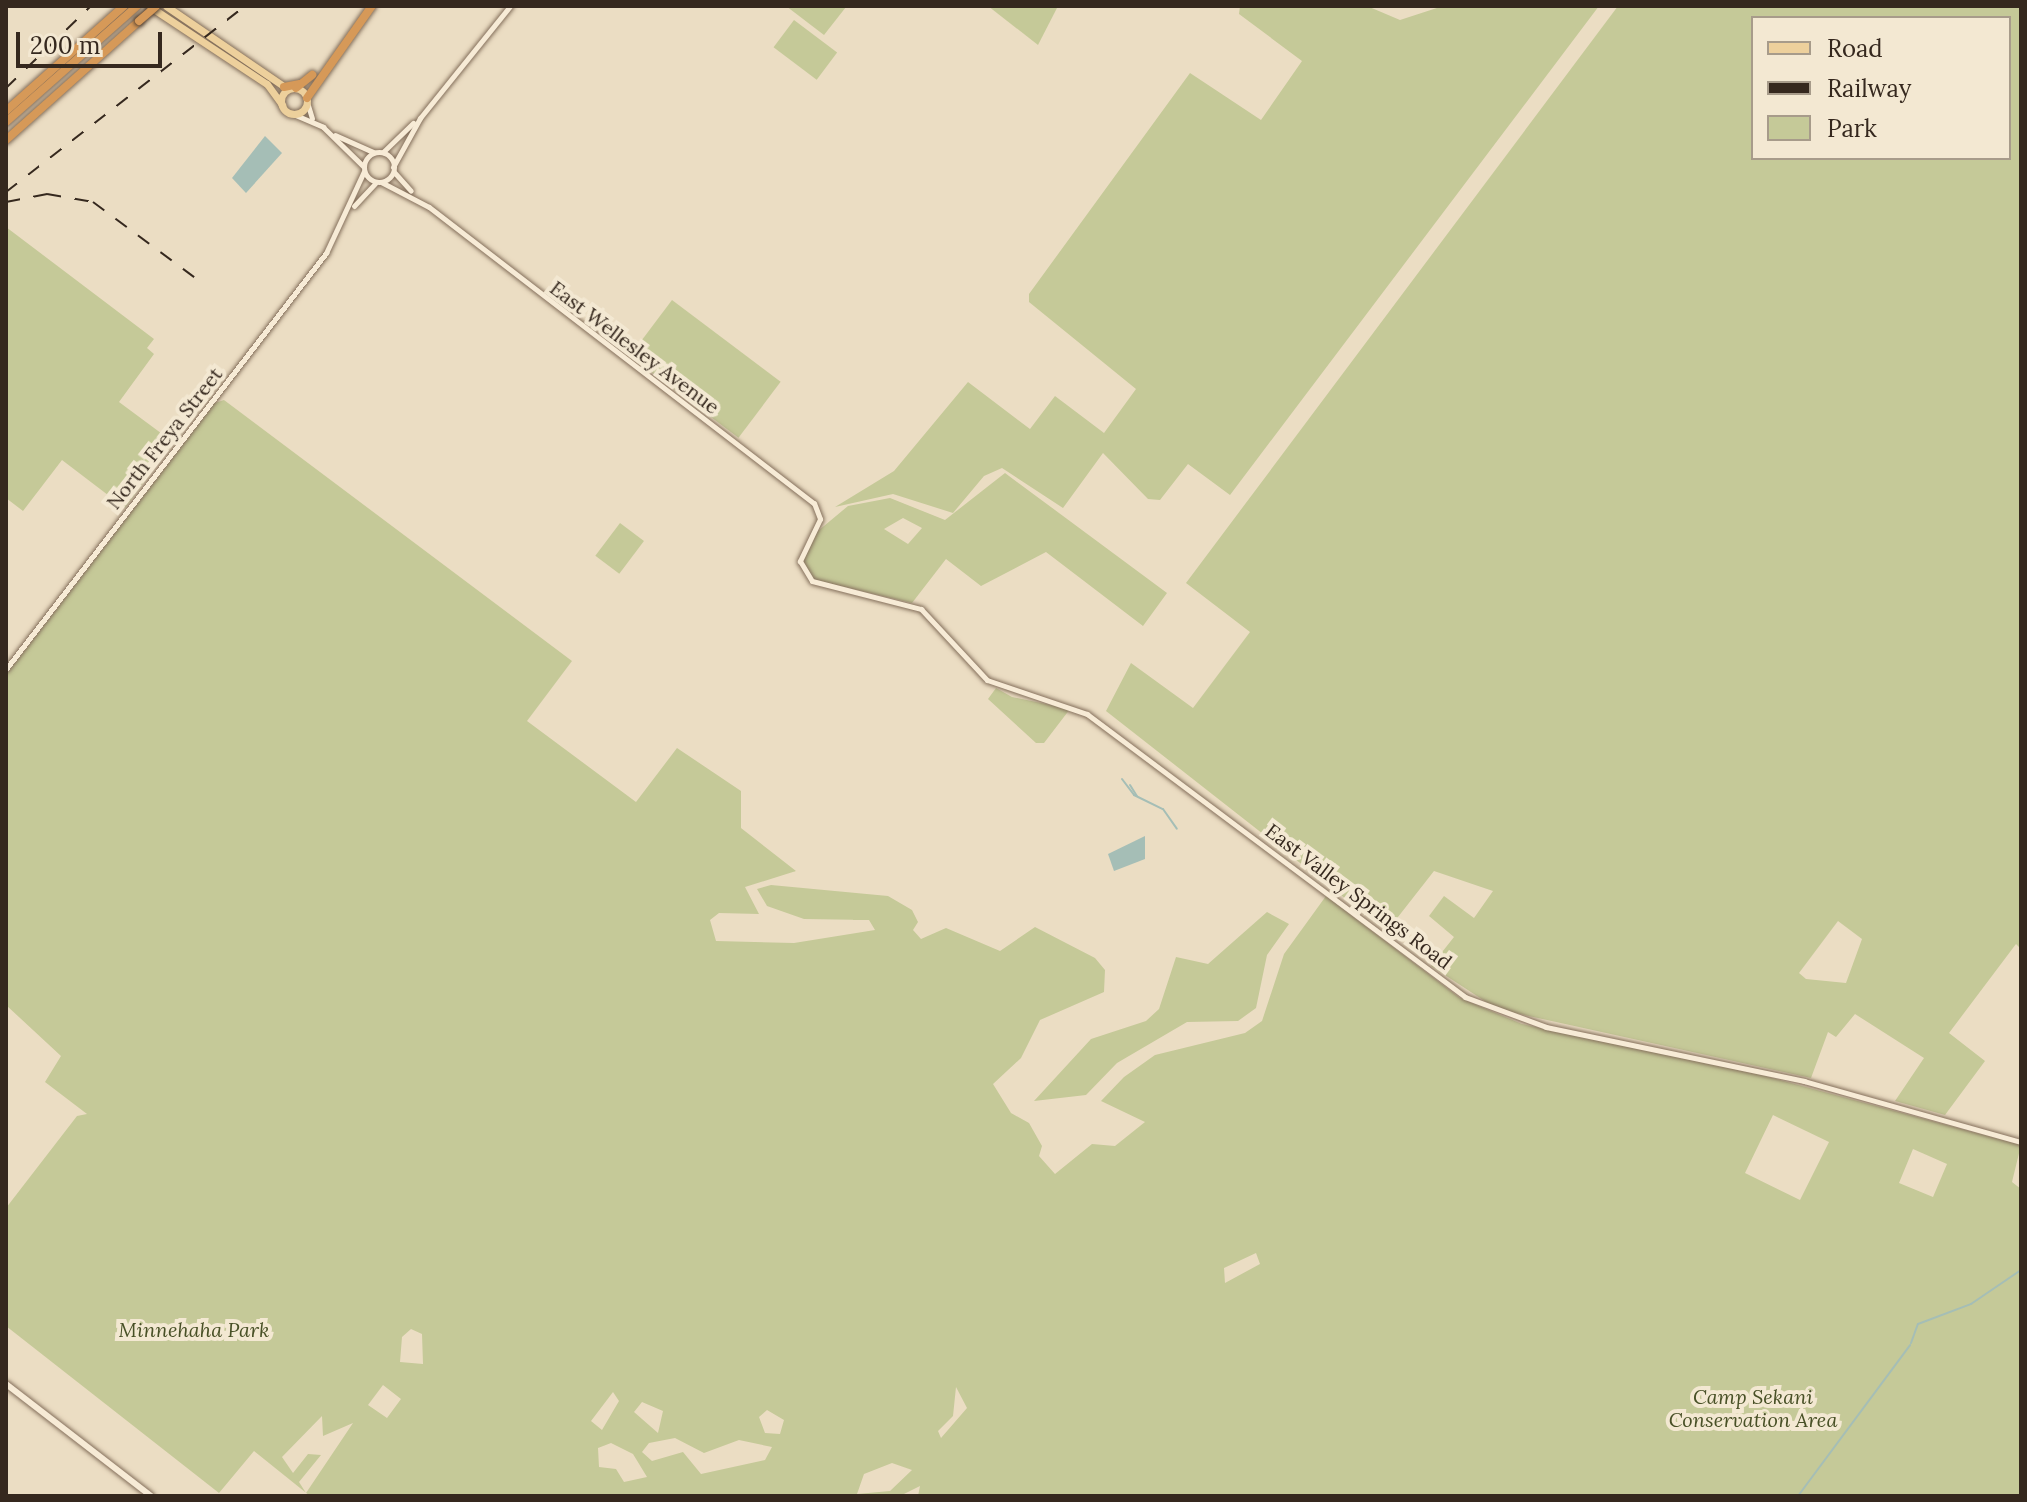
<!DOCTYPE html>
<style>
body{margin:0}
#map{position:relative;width:2027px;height:1502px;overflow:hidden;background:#ebddc3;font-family:Lora,serif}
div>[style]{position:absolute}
.green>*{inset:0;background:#c5c998;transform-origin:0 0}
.water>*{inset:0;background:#a5beb6}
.stream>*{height:2px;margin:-1px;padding:0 1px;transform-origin:1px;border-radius:1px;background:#a5beb6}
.roads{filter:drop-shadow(0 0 2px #846f5b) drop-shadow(0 0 2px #846f5b)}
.tertiary>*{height:5px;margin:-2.5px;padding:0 2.5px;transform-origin:2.5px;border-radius:2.5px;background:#f7ebd6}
.tertiary>.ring{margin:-2.5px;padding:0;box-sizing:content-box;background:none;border:5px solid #f7ebd6;border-radius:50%}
.secondary>*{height:6px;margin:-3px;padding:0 3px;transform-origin:3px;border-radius:3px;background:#f7ebd6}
.primary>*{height:7px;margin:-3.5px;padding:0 3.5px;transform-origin:3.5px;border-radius:3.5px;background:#edd09c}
.primary>.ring{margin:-3.5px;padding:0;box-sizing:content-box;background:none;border:7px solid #edd09c;border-radius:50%}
.motorway>*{height:8px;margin:-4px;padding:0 4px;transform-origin:4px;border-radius:4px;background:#d69958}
.rail>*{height:2px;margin-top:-1px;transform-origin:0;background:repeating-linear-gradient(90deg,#35281e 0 14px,transparent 0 28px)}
.bridges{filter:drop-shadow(0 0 2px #523e2f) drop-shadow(0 0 2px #523e2f)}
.motorway-bridge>*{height:8px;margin:-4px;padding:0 4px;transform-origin:4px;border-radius:4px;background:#d69958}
span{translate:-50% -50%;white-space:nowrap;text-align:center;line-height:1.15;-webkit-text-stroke:8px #f3e8d2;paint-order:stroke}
.street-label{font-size:20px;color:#35281e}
.park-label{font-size:20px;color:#485026;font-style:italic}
.frame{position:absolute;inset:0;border:8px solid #35281e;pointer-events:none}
.legend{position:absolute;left:1751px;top:16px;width:260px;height:144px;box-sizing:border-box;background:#f3e8d2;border:2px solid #a79b8a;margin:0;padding:10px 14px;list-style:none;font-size:24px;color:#35281e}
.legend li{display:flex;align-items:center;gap:16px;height:40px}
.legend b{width:40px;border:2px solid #a79b8a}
.scale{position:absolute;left:16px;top:32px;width:146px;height:36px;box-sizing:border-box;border:4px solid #35281e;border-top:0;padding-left:10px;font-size:24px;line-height:28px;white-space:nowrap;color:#35281e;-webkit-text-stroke:6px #f3e8d2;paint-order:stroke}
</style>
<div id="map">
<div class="green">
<div style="clip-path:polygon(786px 6px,845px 6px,846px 7px,824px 35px)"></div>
<div style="clip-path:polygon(988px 6px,1058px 6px,1038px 45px)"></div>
<div style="clip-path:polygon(1240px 6px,1367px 6px,1400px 20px,1443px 6px,1599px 6px,1230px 495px,1188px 464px,1160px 500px,1148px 499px,1103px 453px,1063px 508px,1002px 468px,984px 476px,953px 513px,893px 494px,835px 507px,894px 471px,968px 382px,1030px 429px,1055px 396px,1104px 433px,1136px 389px,1029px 302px,1029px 294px,1190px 73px,1261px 120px,1302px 61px,1239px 14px)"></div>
<div style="clip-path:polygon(evenodd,1618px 6px,2021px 6px,2021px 949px,2016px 944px,1949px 1033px,1985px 1061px,1945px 1115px,1895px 1101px,1924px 1058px,1855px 1014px,1836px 1037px,1828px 1032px,1811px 1078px,1497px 1009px,1431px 966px,1454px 937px,1429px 916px,1444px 896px,1474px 918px,1493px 891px,1434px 871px,1387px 931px,1106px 711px,1131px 663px,1193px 708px,1250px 632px,1186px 583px,1618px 6px,1753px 18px,2009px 18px,2009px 158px,1753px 158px,1753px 18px,1618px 6px,1838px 921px,1862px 939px,1846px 983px,1806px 979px,1799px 973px,1838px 921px)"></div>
<div style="left:794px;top:20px;width:54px;height:34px;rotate:37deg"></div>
<div style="clip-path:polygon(6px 227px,154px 339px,147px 348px,154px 354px,119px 402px,173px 442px,125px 508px,62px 460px,23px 511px,6px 498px)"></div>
<div style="left:672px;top:300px;width:136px;height:70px;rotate:37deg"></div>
<div style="clip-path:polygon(evenodd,224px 400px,572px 661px,527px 721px,636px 802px,677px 748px,741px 791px,741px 828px,796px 871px,745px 887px,759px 914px,719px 913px,710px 920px,716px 941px,794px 943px,875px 930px,869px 920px,804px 919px,767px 906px,757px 889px,771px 885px,888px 896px,912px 910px,918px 922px,913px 930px,921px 939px,946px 928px,1000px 951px,1035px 927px,1095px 958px,1105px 970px,1104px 992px,1040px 1020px,1021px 1058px,993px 1084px,1011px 1113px,1029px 1123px,1042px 1146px,1039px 1156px,1055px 1174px,1092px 1144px,1115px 1146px,1145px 1122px,1101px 1101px,1124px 1077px,1155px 1055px,1245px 1033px,1262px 1021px,1284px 954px,1326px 896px,1460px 998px,1522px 1024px,1761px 1075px,2021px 1145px,2012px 1182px,2021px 1189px,2021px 1496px,918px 1496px,920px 1486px,900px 1496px,310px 1496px,254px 1451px,219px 1493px,6px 1326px,6px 1208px,77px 1116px,87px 1114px,45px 1082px,61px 1056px,6px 1005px,6px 675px,215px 403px,224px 400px,1773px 1115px,1829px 1142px,1800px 1200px,1745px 1173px,1773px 1115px,224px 400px,1913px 1149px,1947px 1164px,1933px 1197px,1899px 1183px,1913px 1149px,224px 400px,1256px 1253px,1260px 1264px,1225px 1283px,1224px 1268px,1256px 1253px,224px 400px,411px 1329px,422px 1334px,423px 1364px,400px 1362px,402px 1337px,411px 1329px,224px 400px,383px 1385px,401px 1399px,387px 1418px,368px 1405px,383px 1385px,224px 400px,956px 1387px,967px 1408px,941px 1438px,938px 1431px,953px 1416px,956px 1387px,224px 400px,613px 1392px,619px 1401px,602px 1430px,591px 1421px,613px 1392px,224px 400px,642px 1402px,663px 1411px,658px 1433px,634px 1412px,642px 1402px,224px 400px,767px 1410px,784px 1420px,780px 1434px,765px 1433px,759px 1417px,767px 1410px,224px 400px,322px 1416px,323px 1436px,353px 1423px,306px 1493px,299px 1482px,321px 1455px,308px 1454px,293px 1473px,282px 1457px,322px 1416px,224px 400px,675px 1438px,704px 1453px,739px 1440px,772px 1447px,765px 1460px,701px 1474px,683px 1452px,652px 1461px,642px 1452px,649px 1443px,675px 1438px,224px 400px,611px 1443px,633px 1454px,647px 1477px,624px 1482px,616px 1469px,599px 1467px,598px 1448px,611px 1443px,224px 400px,892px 1463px,912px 1470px,890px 1491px,857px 1494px,864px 1474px,892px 1463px)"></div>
<div style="clip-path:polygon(evenodd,1005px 473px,1167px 593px,1143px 626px,1046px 552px,981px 586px,946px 559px,912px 603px,811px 579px,802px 564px,812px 536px,848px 506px,890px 498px,945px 520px,1005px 473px,903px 518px,922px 528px,908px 544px,884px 529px,903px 518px)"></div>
<div style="left:620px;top:523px;width:30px;height:41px;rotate:37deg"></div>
<div style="clip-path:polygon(996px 688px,1012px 697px,1070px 709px,1044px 743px,1036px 743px,988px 699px)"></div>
<div style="clip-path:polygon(1267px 912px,1289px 924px,1267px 955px,1256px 1008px,1238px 1021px,1187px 1022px,1117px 1063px,1086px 1095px,1034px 1101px,1091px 1039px,1146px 1021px,1159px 1009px,1176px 957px,1208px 964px)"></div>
</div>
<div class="water">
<div style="clip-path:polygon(265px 136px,282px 153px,246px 193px,232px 178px)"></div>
<div style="clip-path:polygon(1145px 836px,1145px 859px,1114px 871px,1108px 854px)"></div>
</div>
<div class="stream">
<div style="left:1122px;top:779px;width:20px;rotate:53deg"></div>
<div style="left:1134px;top:795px;width:32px;rotate:26deg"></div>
<div style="left:1163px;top:809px;width:24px;rotate:55deg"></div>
<div style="left:1130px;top:785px;width:13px;rotate:58deg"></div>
<div style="left:1911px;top:1343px;width:20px;rotate:-70deg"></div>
<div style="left:1918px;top:1324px;width:57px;rotate:-20.7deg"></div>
<div style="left:1971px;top:1304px;width:60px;rotate:-34.2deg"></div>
<div style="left:1798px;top:1496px;width:188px;rotate:-53.4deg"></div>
</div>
<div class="roads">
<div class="tertiary">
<div style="left:307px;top:102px;width:17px;rotate:73deg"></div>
<div style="left:293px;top:114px;width:33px;rotate:23deg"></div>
<div style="left:323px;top:127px;width:56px;rotate:44.3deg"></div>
<div style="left:335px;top:135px;width:42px;rotate:24.1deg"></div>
<div style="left:383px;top:152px;width:42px;rotate:-44deg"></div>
<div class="ring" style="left:364px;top:152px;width:25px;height:25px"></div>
<div style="left:393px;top:167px;width:56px;rotate:-61.1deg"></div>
<div style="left:420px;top:118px;width:144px;rotate:-51.2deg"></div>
<div style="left:394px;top:172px;width:25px;rotate:48deg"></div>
<div style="left:381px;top:182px;width:54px;rotate:27.5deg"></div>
<div style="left:429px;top:207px;width:486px;rotate:37.6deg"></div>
<div style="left:814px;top:503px;width:17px;rotate:69deg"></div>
<div style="left:820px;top:519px;width:47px;rotate:115.5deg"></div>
<div style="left:800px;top:561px;width:23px;rotate:59deg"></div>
<div style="left:812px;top:581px;width:113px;rotate:14.4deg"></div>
<div style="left:921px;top:609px;width:97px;rotate:47.1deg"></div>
<div style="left:987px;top:680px;width:106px;rotate:18.8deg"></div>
<div style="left:1087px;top:714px;width:472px;rotate:36.8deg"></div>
<div style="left:1465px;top:997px;width:86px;rotate:20.3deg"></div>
<div style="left:1546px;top:1027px;width:264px;rotate:11.8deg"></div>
<div style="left:1804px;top:1081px;width:225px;rotate:15.7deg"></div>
<div style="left:354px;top:206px;width:33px;rotate:-47deg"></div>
<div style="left:6px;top:669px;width:525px;rotate:-52.43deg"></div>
<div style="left:326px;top:253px;width:90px;rotate:-65.1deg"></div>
</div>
<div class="secondary">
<div style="left:6px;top:1384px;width:183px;rotate:37.7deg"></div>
</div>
<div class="primary">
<div style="left:149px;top:6px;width:141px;rotate:33.5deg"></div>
<div style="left:267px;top:84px;width:26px;rotate:54deg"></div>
<div style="left:166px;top:6px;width:145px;rotate:34.3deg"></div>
<div class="ring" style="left:281px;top:88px;width:19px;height:19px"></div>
</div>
<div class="motorway">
<div style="left:284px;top:87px;width:16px;rotate:-11deg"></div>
<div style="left:296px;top:88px;width:21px;rotate:-39deg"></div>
<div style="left:307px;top:98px;width:113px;rotate:-54.8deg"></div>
<div style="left:6px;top:111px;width:158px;rotate:-41.7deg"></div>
<div style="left:6px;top:122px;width:175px;rotate:-41.5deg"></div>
<div style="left:6px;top:140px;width:178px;rotate:-41.8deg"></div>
</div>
</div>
<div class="rail">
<div style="left:6px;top:88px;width:118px;rotate:-44deg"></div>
<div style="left:6px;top:192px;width:303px;rotate:-37.9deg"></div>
<div style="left:6px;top:202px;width:42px;rotate:-11deg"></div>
<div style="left:47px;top:194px;width:47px;rotate:9.9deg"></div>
<div style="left:93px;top:202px;width:131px;rotate:36.6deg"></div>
</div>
<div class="bridges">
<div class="motorway-bridge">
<div style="left:139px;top:21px;width:23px;rotate:-41deg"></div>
</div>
</div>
<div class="street-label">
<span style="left:635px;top:347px;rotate:37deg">East Wellesley Avenue</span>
<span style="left:164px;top:438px;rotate:-52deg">North Freya Street</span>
<span style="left:1359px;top:896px;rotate:37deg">East Valley Springs Road</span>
</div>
<div class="park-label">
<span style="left:194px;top:1329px">Minnehaha Park</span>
<span style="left:1753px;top:1408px">Camp Sekani<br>Conservation Area</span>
</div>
<div class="frame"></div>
<ul class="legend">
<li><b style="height:10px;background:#edd09c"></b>Road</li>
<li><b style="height:10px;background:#35281e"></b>Railway</li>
<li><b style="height:22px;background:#c5c998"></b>Park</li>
</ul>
<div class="scale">200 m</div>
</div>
